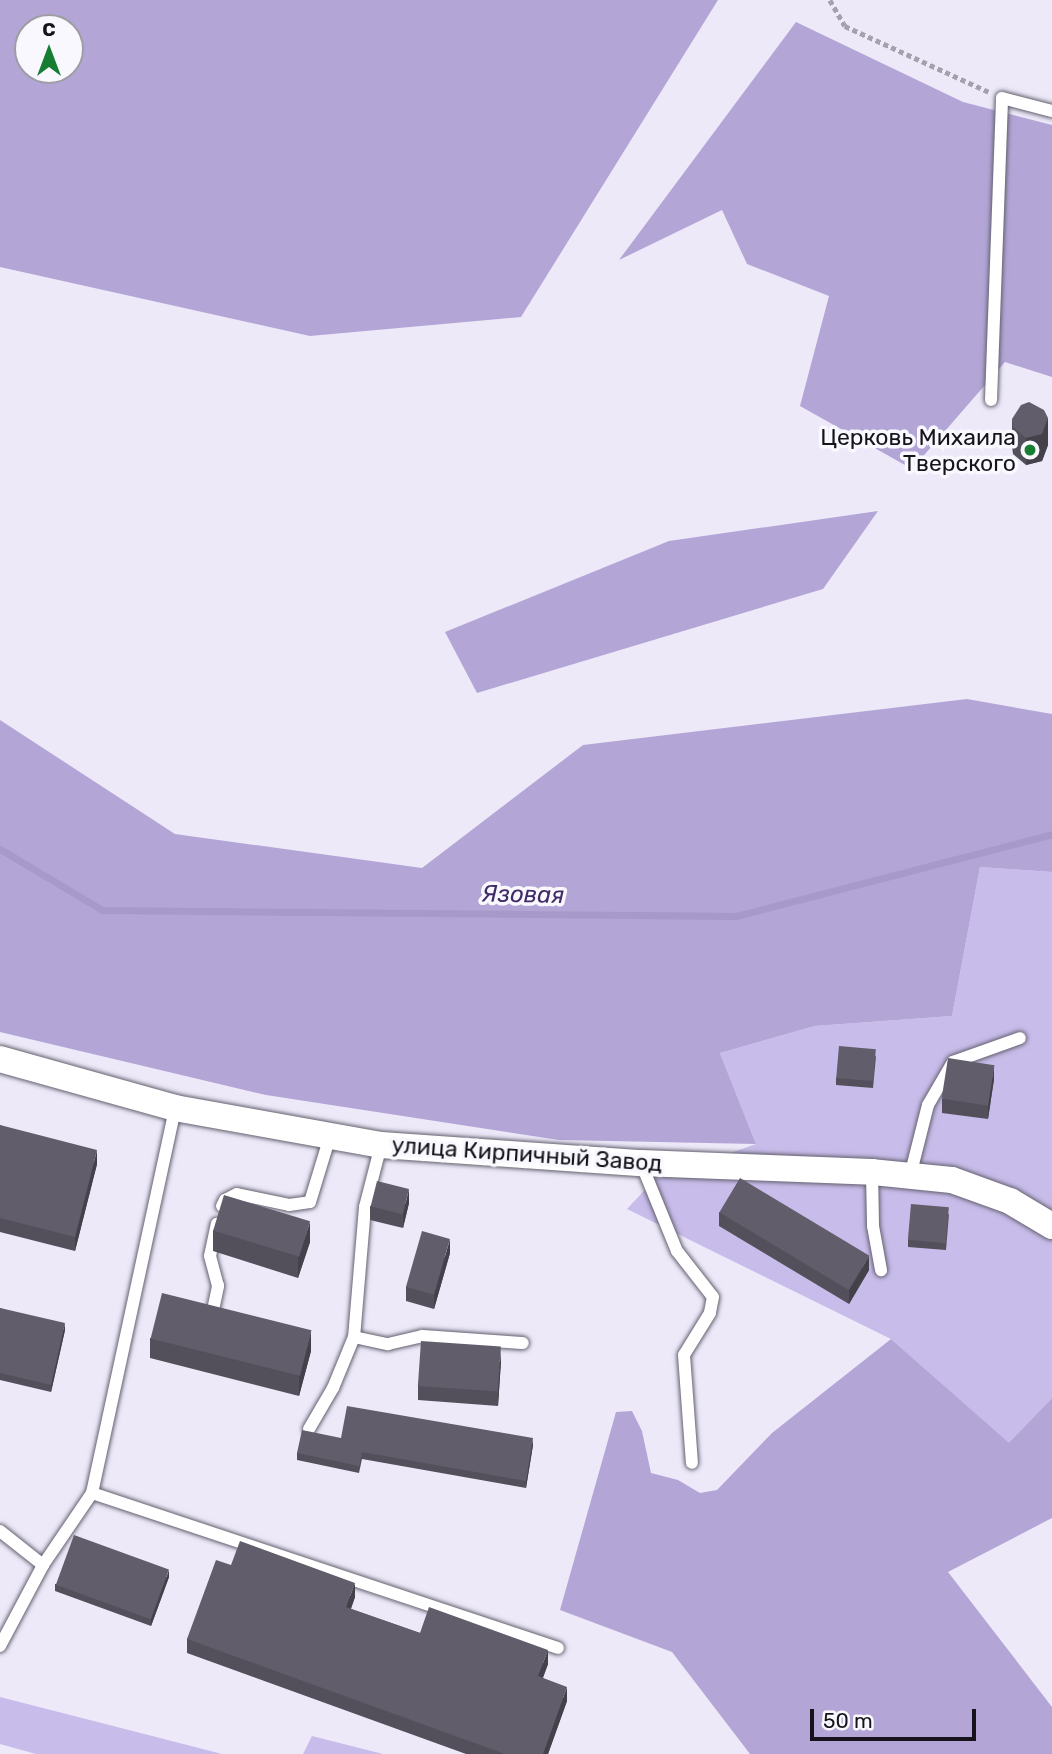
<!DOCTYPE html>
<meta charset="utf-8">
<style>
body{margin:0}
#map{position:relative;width:1052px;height:1754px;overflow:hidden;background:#ede9f9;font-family:Rubik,sans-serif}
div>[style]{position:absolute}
.green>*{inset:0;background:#c8bcea}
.forest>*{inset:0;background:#b3a6d7}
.stream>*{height:7px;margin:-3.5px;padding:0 3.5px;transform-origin:3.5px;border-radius:3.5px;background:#a79aca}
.path>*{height:4.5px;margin-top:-2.25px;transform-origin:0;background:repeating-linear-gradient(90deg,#a4a1ad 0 5px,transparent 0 8.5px)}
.roads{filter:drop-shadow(0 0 2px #64616f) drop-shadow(0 0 2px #64616f)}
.lane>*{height:12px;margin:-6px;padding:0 6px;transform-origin:6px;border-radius:6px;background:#fff}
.street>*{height:26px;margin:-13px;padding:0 13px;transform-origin:13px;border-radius:13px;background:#fff}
.wall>*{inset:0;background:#53505c}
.shaded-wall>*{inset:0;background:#44414b}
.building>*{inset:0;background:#615d6b;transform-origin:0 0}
.dots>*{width:19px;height:19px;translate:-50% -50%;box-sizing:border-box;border:4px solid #f9f8fe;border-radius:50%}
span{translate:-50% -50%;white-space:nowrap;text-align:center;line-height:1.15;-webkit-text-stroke:7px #f9f8fe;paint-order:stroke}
.poi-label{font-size:23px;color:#16141a}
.right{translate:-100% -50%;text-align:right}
.street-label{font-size:23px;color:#16141a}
.water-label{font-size:24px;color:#412c67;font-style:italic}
.north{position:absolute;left:14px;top:14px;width:70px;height:70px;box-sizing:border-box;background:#f9f8fe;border:2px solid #9e9da3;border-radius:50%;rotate:0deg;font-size:19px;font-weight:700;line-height:28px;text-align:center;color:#16141a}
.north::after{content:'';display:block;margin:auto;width:24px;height:32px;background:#177d30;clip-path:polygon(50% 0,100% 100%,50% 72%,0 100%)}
.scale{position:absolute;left:810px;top:1709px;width:166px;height:32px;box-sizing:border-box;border:4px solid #16141a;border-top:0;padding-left:9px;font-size:21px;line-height:24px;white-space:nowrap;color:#16141a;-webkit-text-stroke:5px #f9f8fe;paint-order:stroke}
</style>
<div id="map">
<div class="green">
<div style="clip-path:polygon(980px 867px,1052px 872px,1052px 1398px,1009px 1444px,891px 1339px,627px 1209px,654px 1180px,756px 1144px,720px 1053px,815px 1026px,952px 1016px)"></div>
<div style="clip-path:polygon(0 1697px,160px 1738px,222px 1754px,36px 1754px,0 1744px)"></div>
<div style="clip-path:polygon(312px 1736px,383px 1754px,303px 1754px)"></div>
</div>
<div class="forest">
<div style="clip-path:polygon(evenodd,0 0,718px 0,521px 317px,310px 336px,0 267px,0 0,28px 28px,70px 28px,70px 70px,28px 70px,28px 28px)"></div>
<div style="clip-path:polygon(796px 22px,963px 102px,1052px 125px,1052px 377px,1005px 362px,912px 469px,800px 406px,829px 296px,747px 264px,722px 210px,619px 260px)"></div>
<div style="clip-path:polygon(878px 511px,823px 589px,477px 693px,445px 632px,669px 541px)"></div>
<div style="clip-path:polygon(967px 699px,1052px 714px,1052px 872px,980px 867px,952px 1016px,815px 1026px,720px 1053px,756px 1144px,559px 1140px,266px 1095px,0 1032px,0 720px,175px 834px,422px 868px,583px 745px)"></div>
<div style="clip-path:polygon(891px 1339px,1009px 1443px,1052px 1398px,1052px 1518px,948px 1572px,1052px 1707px,1052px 1754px,750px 1754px,672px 1652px,560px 1610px,616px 1412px,632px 1411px,642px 1431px,651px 1473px,678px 1480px,700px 1493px,717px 1490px,772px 1433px)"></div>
</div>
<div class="stream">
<div style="left:0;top:849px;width:119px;rotate:30.9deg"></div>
<div style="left:102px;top:910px;width:634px;rotate:0.54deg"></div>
<div style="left:736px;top:916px;width:326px;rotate:-14.5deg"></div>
</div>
<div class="path">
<div style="left:830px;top:0;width:30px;rotate:60deg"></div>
<div style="left:845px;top:26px;width:158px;rotate:24.6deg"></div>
</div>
<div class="roads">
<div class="lane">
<div style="left:991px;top:400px;width:302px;rotate:-87.9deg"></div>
<div style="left:1002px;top:98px;width:52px;rotate:14.6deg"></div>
<div style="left:381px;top:1145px;width:64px;rotate:104.5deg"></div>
<div style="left:365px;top:1207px;width:130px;rotate:94.8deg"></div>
<div style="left:354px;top:1337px;width:35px;rotate:12deg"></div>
<div style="left:388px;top:1344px;width:35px;rotate:-13deg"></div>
<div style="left:422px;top:1336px;width:101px;rotate:4deg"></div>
<div style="left:641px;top:1163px;width:95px;rotate:67.8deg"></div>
<div style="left:677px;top:1251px;width:58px;rotate:52deg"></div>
<div style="left:713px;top:1297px;width:16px;rotate:101deg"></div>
<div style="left:710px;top:1313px;width:49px;rotate:121.8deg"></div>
<div style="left:684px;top:1355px;width:108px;rotate:85.8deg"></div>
<div style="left:872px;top:1172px;width:54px;rotate:88.9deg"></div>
<div style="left:873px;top:1226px;width:45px;rotate:79.7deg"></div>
<div style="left:910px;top:1176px;width:73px;rotate:-75.8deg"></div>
<div style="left:928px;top:1105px;width:50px;rotate:-59.8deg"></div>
<div style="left:953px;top:1062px;width:71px;rotate:-19.7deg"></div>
<div style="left:222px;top:1206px;width:7px;rotate:-63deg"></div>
<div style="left:225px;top:1200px;width:13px;rotate:-27deg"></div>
<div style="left:237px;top:1194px;width:53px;rotate:11.9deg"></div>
<div style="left:289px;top:1205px;width:21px;rotate:-8deg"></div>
<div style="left:310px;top:1202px;width:69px;rotate:-73.1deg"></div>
<div style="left:213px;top:1310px;width:25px;rotate:-78deg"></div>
<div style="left:218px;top:1286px;width:31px;rotate:-105deg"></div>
<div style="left:210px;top:1256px;width:33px;rotate:-78deg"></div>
<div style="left:309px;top:1429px;width:48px;rotate:-59.7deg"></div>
<div style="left:333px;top:1388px;width:55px;rotate:-67.6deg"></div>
<div style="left:92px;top:1493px;width:491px;rotate:18.4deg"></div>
<div style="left:0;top:1531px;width:55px;rotate:38.3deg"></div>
<div style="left:0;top:1646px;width:92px;rotate:-62deg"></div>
<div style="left:43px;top:1565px;width:87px;rotate:-55.8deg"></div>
<div style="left:92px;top:1493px;width:394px;rotate:-77.8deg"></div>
</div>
<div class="street">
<div style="left:0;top:1059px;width:182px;rotate:15.6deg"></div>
<div style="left:175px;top:1108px;width:209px;rotate:10.2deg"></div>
<div style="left:381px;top:1145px;width:261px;rotate:4deg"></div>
<div style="left:641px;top:1163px;width:231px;rotate:2.2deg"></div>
<div style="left:872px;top:1172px;width:80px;rotate:5.7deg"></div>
<div style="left:952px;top:1180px;width:62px;rotate:19.9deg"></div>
<div style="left:1010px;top:1201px;width:49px;rotate:30.8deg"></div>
</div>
</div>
<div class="wall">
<div style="clip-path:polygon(1012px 419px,1048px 445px,1042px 461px,1026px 465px,1013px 454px,1012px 446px)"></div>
<div style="clip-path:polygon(876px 1056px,873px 1088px,836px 1085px,836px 1078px)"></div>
<div style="clip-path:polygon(994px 1079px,988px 1119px,942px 1113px,942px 1099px)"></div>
<div style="clip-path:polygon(0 1125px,97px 1164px,75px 1251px,0 1232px)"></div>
<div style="clip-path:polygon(409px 1203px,403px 1228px,370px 1220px,370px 1206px)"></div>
<div style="clip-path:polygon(719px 1212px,869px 1270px,849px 1304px,719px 1226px)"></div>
<div style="clip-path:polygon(949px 1214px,946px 1250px,908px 1247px,908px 1240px)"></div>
<div style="clip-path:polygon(213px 1230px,310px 1242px,298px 1278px,213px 1251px)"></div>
<div style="clip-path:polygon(450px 1253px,434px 1309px,406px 1301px,406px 1287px)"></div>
<div style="clip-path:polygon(0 1308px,65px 1330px,51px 1392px,0 1380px)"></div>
<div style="clip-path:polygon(150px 1338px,311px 1351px,299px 1396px,150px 1358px)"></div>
<div style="clip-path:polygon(501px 1361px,498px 1406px,418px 1400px,418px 1386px)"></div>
<div style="clip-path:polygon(341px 1438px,533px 1445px,526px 1488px,362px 1459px,359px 1473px,297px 1460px,297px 1453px)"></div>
<div style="clip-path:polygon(231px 1565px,355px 1597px,351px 1609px,420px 1633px,548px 1664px,543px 1678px,567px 1701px,548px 1754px,466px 1754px,187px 1653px,187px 1639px)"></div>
<div style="clip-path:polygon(169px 1577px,151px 1626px,55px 1591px,55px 1584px)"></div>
</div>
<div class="shaded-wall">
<div style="clip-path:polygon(1048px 418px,1048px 445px,1042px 461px,1026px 465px,1026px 438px)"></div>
<div style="clip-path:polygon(994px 1065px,994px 1079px,988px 1119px,988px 1105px)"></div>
<div style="clip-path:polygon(97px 1150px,97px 1164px,75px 1251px,75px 1237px)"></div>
<div style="clip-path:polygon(409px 1189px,409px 1203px,403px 1228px,403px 1214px)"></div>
<div style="clip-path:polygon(310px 1222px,310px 1242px,298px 1278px,298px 1257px)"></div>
<div style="clip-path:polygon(450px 1239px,450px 1253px,434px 1309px,434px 1295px)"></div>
<div style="clip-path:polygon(869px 1256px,869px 1270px,849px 1304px,849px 1290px)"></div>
<div style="clip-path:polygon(65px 1323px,65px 1330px,51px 1392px,51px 1385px)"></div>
<div style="clip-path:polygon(311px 1331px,311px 1351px,299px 1396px,299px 1375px)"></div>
<div style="clip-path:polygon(501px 1347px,501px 1361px,498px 1406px,498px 1392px)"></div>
<div style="clip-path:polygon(533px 1438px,533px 1445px,526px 1488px,526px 1481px)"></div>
<div style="clip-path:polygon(169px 1570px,169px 1577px,151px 1626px,151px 1619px)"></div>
<div style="clip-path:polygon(355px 1583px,355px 1597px,346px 1621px,346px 1607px)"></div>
<div style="clip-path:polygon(548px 1650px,548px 1664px,538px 1690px,538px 1676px)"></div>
<div style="clip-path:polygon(567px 1687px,567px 1701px,548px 1754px,543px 1754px)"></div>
</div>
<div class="building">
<div style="clip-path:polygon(1029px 402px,1044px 410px,1048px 418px,1042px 434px,1026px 438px,1013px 427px,1012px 419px,1021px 405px)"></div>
<div style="left:839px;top:1046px;width:37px;height:32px;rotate:5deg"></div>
<div style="left:948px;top:1058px;width:47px;height:41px;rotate:9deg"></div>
<div style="clip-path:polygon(0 1125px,97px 1150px,75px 1237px,0 1218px)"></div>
<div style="left:740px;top:1178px;width:151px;height:40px;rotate:31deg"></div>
<div style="left:377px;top:1181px;width:33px;height:26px;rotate:14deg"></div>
<div style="left:224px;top:1195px;width:90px;height:37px;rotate:17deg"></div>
<div style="left:911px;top:1204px;width:38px;height:36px;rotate:5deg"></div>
<div style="left:422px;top:1231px;width:29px;height:58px;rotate:16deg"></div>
<div style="left:162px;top:1293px;width:154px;height:47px;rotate:14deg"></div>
<div style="clip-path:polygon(0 1308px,65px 1323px,51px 1385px,0 1373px)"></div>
<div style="left:421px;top:1341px;width:80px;height:45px;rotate:4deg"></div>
<div style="clip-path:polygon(347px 1406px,533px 1438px,526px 1481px,362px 1452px,359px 1466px,297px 1453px,302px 1430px,341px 1438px)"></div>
<div style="left:74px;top:1535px;width:101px;height:53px;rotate:20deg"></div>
<div style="clip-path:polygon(240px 1541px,355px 1583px,346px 1607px,420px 1633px,429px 1607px,548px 1650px,538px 1676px,567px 1687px,543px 1754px,505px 1754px,187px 1639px,216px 1560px,231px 1565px)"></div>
</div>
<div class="dots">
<div style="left:1030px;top:450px;background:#177d30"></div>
</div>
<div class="poi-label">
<span class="right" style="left:1016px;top:450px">Церковь Михаила<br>Тверского</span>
</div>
<div class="street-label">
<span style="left:527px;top:1154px;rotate:4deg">улица Кирпичный Завод</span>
</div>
<div class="water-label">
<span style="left:523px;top:895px;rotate:1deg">Язовая</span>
</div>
<div class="north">С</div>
<div class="scale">50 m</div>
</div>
